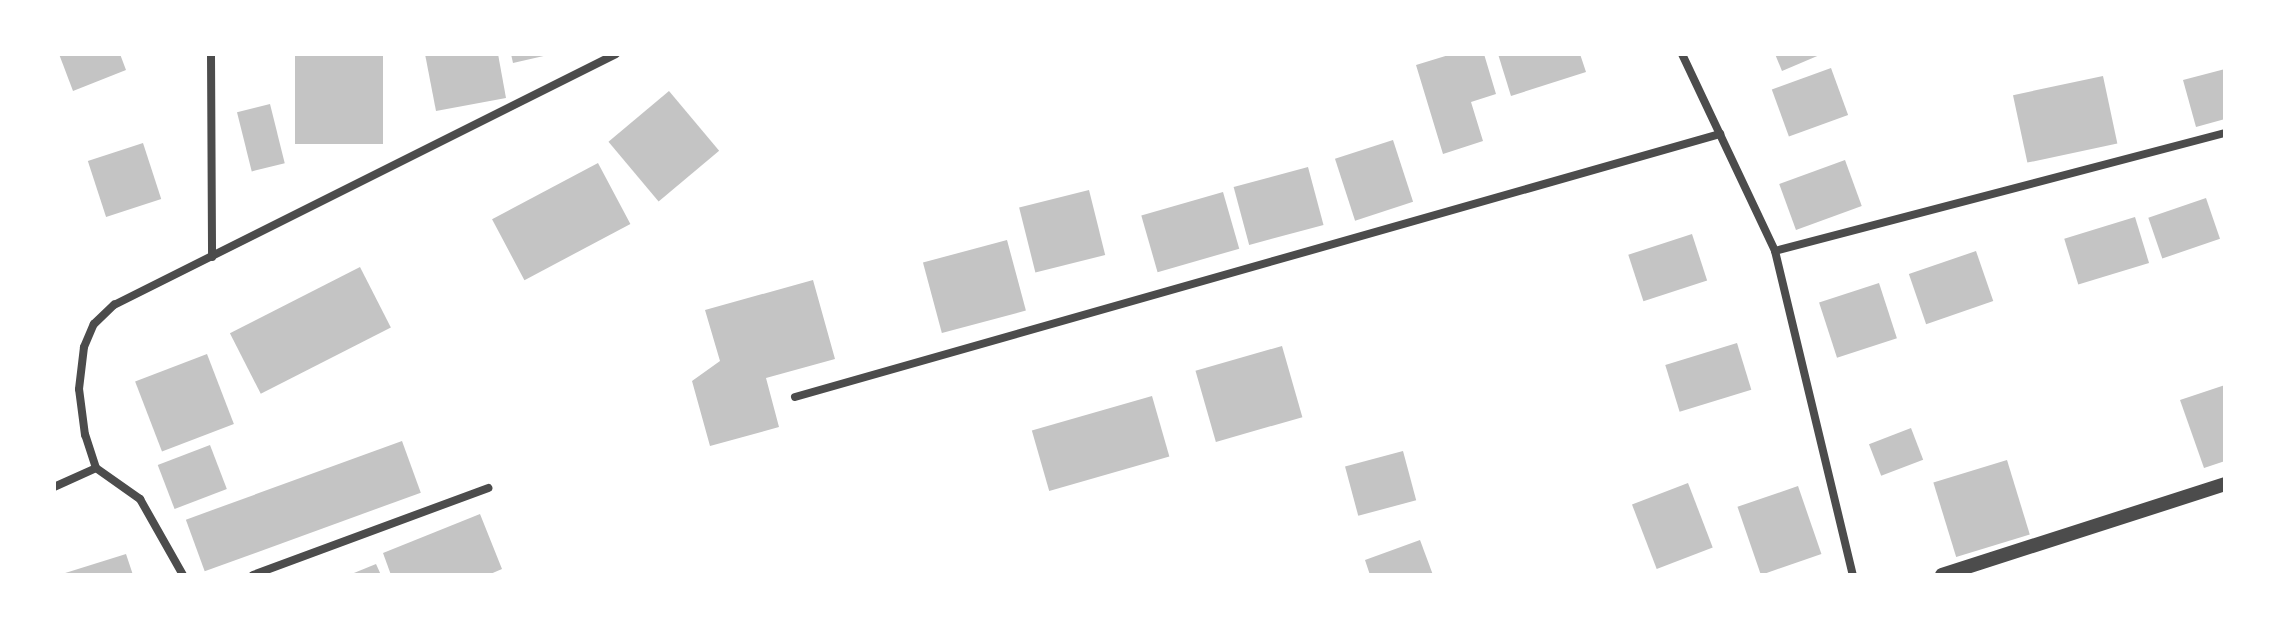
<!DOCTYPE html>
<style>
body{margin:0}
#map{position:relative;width:2279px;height:629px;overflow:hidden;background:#fff;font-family:Quicksand,sans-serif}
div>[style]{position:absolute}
.building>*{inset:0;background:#c4c4c4;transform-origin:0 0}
.minor>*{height:8px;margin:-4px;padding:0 4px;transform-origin:4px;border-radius:4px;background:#4c4c4c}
.tertiary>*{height:14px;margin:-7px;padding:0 7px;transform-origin:7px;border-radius:7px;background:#4c4c4c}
span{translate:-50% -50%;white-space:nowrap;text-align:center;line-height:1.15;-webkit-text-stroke:7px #fff;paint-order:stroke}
.frame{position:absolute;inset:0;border:56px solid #fff;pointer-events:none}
</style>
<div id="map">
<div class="building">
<div style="clip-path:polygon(59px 54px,120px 54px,126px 70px,73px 91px)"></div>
<div style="left:295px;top:54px;width:88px;height:90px"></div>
<div style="clip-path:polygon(425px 54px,498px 54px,506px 98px,436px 111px)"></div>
<div style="clip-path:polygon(511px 54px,548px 54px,548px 55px,513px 63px)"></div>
<div style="clip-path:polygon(1452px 54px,1484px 54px,1496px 94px,1471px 102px,1483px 141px,1443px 154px,1416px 65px)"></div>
<div style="clip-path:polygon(1498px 54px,1580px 54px,1586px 72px,1511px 96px)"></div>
<div style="clip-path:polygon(1775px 54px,1822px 54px,1782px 71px)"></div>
<div style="left:1831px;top:68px;width:50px;height:63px;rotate:70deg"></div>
<div style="clip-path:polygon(2225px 69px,2225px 119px,2196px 127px,2183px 80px)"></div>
<div style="left:2103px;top:76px;width:69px;height:92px;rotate:78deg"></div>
<div style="left:669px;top:91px;width:78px;height:79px;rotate:50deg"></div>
<div style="left:270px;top:104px;width:61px;height:34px;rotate:76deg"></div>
<div style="left:1393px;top:140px;width:65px;height:61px;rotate:72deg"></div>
<div style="left:143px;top:143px;width:59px;height:58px;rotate:72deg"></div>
<div style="left:1845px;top:160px;width:49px;height:70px;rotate:70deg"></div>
<div style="left:598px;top:163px;width:69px;height:120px;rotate:62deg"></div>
<div style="left:1308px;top:167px;width:60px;height:77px;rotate:75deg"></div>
<div style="left:1089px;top:190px;width:67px;height:72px;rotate:76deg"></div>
<div style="left:1223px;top:192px;width:59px;height:85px;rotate:74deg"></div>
<div style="left:2206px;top:198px;width:43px;height:61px;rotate:71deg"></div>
<div style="left:2135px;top:217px;width:48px;height:74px;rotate:73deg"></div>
<div style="left:1692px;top:234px;width:49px;height:67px;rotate:72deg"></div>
<div style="left:1007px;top:240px;width:73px;height:87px;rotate:75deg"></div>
<div style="left:1976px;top:251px;width:53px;height:71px;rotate:71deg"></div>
<div style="left:360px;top:267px;width:68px;height:146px;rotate:63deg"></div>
<div style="clip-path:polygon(813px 280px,835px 359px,766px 378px,779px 427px,710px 446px,692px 381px,720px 361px,705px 310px)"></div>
<div style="left:1879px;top:283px;width:58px;height:63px;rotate:72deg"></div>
<div style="left:1737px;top:343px;width:49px;height:75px;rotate:73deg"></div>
<div style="left:1282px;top:346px;width:74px;height:90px;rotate:74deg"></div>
<div style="left:207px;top:354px;width:75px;height:77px;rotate:69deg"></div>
<div style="clip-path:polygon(2225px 385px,2225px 461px,2204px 468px,2180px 400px)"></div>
<div style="left:1152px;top:396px;width:63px;height:125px;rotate:74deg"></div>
<div style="left:1911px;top:428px;width:34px;height:45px;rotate:69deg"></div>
<div style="left:402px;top:441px;width:55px;height:230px;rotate:70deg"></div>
<div style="left:210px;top:445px;width:47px;height:56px;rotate:69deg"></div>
<div style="left:1403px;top:451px;width:51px;height:60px;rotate:75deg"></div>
<div style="left:2007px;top:460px;width:78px;height:77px;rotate:73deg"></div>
<div style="left:1688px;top:483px;width:69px;height:60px;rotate:69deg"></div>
<div style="left:1798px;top:486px;width:72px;height:64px;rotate:71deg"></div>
<div style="clip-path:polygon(480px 514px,502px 569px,488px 575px,391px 575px,383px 553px)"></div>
<div style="clip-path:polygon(1420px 540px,1433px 575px,1370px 575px,1365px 560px)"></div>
<div style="clip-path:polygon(126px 554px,133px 575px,62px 575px,62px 574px)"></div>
<div style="clip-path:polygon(376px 564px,381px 575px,349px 575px)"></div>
</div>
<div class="minor">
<div style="left:211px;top:54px;width:203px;rotate:89.7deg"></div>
<div style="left:1682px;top:54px;width:218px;rotate:64.7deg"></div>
<div style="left:1775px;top:251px;width:333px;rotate:76.5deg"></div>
<div style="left:1775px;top:251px;width:465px;rotate:-14.7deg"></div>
<div style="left:795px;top:397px;width:962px;rotate:-15.87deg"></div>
<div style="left:96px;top:468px;width:54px;rotate:35.2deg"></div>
<div style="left:140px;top:499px;width:87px;rotate:60.5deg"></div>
<div style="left:54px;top:487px;width:46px;rotate:-24.3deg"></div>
<div style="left:96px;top:468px;width:35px;rotate:-108deg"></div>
<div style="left:85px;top:435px;width:46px;rotate:-97.4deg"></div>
<div style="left:79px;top:389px;width:42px;rotate:-83.2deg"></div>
<div style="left:84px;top:347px;width:25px;rotate:-67deg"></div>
<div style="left:94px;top:324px;width:28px;rotate:-44deg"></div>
<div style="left:114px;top:305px;width:561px;rotate:-26.57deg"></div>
<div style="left:253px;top:575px;width:251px;rotate:-20.3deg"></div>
</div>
<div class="tertiary">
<div style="left:1942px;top:575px;width:297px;rotate:-17.8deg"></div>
</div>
<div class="frame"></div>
</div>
